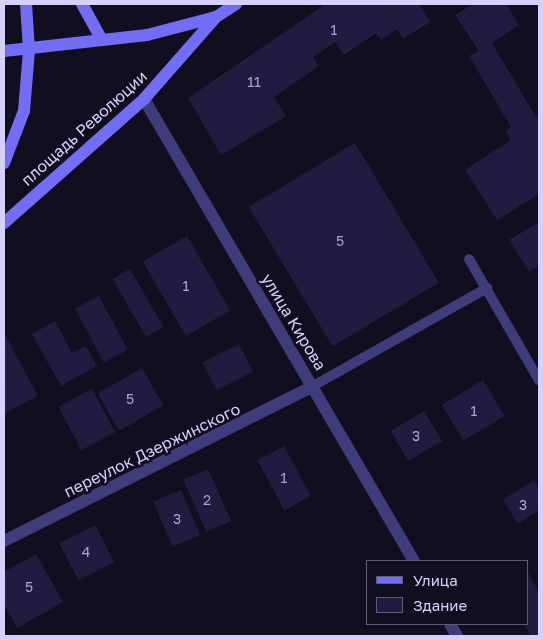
<!DOCTYPE html>
<meta charset="utf-8">
<style>
body{margin:0}
#map{position:relative;width:543px;height:640px;overflow:hidden;background:#110e1f;font-family:"Golos Text",sans-serif}
div>[style]{position:absolute}
.building>*{inset:0;background:#231b3f;transform-origin:0 0}
.lane>*{height:10px;margin:-5px;padding:0 5px;transform-origin:5px;border-radius:5px;background:#3f3c7b}
.street>*{height:12px;margin:-6px;padding:0 6px;transform-origin:6px;border-radius:6px;background:#3f3c7b}
.secondary>*{height:12px;margin:-6px;padding:0 6px;transform-origin:6px;border-radius:6px;background:#716df5}
span{translate:-50% -50%;white-space:nowrap;text-align:center;line-height:1.15;-webkit-text-stroke:5px #110e1f;paint-order:stroke}
.number-label{font-size:14px;color:#a8a3cd}
.number-label span{-webkit-text-stroke-width:0}
.street-label{font-size:16px;color:#d5d0fc}
.frame{position:absolute;inset:0;border:5px solid #d5d0fc;pointer-events:none}
.legend{position:absolute;left:366px;top:560px;width:162px;height:65px;box-sizing:border-box;background:#110e1f;border:1px solid #5f5c77;margin:0;padding:6px 9px;list-style:none;font-size:15px;color:#d5d0fc}
.legend li{display:flex;align-items:center;gap:10px;height:25px}
.legend b{width:25px;border:1px solid #5f5c77}
</style>
<div id="map">
<div class="building">
<div style="clip-path:polygon(326px 4px,419px 4px,430px 22px,403px 39px,397px 29px,381px 40px,376px 33px,344px 55px,335px 42px,313px 57px,319px 66px,274px 97px,286px 116px,221px 155px,188px 98px)"></div>
<div style="clip-path:polygon(473px 4px,506px 4px,519px 25px,492px 43px,536px 117px,539px 115px,539px 194px,497px 220px,465px 170px,511px 140px,506px 131px,511px 127px,469px 56px,479px 51px,455px 15px)"></div>
<div style="left:355px;top:143px;width:163px;height:124px;rotate:59deg"></div>
<div style="clip-path:polygon(539px 222px,539px 266px,529px 272px,509px 240px)"></div>
<div style="left:187px;top:236px;width:86px;height:51px;rotate:60deg"></div>
<div style="left:130px;top:269px;width:67px;height:20px;rotate:60deg"></div>
<div style="left:99px;top:296px;width:61px;height:27px;rotate:62deg"></div>
<div style="clip-path:polygon(55px 321px,72px 353px,86px 346px,97px 366px,61px 386px,32px 334px)"></div>
<div style="clip-path:polygon(4px 333px,38px 396px,4px 414px)"></div>
<div style="left:239px;top:344px;width:31px;height:41px;rotate:63deg"></div>
<div style="left:142px;top:368px;width:43px;height:51px;rotate:60deg"></div>
<div style="left:483px;top:380px;width:42px;height:48px;rotate:59deg"></div>
<div style="left:92px;top:389px;width:49px;height:38px;rotate:62deg"></div>
<div style="left:424px;top:411px;width:35px;height:39px;rotate:59deg"></div>
<div style="left:284px;top:446px;width:57px;height:30px;rotate:62deg"></div>
<div style="left:208px;top:469px;width:57px;height:27px;rotate:66deg"></div>
<div style="clip-path:polygon(534px 480px,539px 488px,539px 510px,518px 524px,503px 500px)"></div>
<div style="left:181px;top:490px;width:49px;height:30px;rotate:67deg"></div>
<div style="left:95px;top:525px;width:42px;height:40px;rotate:63deg"></div>
<div style="clip-path:polygon(36px 554px,63px 602px,17px 628px,4px 604px,4px 572px)"></div>
<div style="clip-path:polygon(528px 573px,539px 592px,539px 636px,532px 636px,524px 624px)"></div>
</div>
<div class="lane">
<div style="left:469px;top:259px;width:140px;rotate:60deg"></div>
<div style="left:313px;top:386px;width:200px;rotate:-29.4deg"></div>
</div>
<div class="street">
<div style="left:144px;top:99px;width:535px;rotate:59.7deg"></div>
<div style="left:4px;top:541px;width:346px;rotate:-26.6deg"></div>
<div style="left:450px;top:624px;width:14px;rotate:60deg"></div>
</div>
<div class="secondary">
<div style="left:82px;top:4px;width:41px;rotate:60.9deg"></div>
<div style="left:4px;top:51px;width:144px;rotate:-6.4deg"></div>
<div style="left:147px;top:35px;width:71px;rotate:-14.6deg"></div>
<div style="left:4px;top:163px;width:56px;rotate:-69deg"></div>
<div style="left:24px;top:111px;width:61px;rotate:-85.3deg"></div>
<div style="left:29px;top:50px;width:46px;rotate:-93.7deg"></div>
<div style="left:4px;top:223px;width:187px;rotate:-41.5deg"></div>
<div style="left:144px;top:99px;width:109px;rotate:-48.7deg"></div>
<div style="left:216px;top:17px;width:24px;rotate:-33deg"></div>
</div>
<div class="number-label">
<span style="left:334px;top:30px">1</span>
<span style="left:254px;top:82px">11</span>
<span style="left:340px;top:241px">5</span>
<span style="left:186px;top:286px">1</span>
<span style="left:130px;top:399px">5</span>
<span style="left:474px;top:411px">1</span>
<span style="left:416px;top:436px">3</span>
<span style="left:284px;top:478px">1</span>
<span style="left:207px;top:500px">2</span>
<span style="left:523px;top:505px">3</span>
<span style="left:177px;top:519px">3</span>
<span style="left:86px;top:552px">4</span>
<span style="left:29px;top:587px">5</span>
</div>
<div class="street-label">
<span style="left:84px;top:128px;rotate:-42deg">площадь Революции</span>
<span style="left:294px;top:322px;rotate:59deg">улица Кирова</span>
<span style="left:152px;top:450px;rotate:-26deg">переулок Дзержинского</span>
</div>
<div class="frame"></div>
<ul class="legend">
<li><b style="height:6px;background:#716df5"></b>Улица</li>
<li><b style="height:14px;background:#231b3f"></b>Здание</li>
</ul>
</div>
